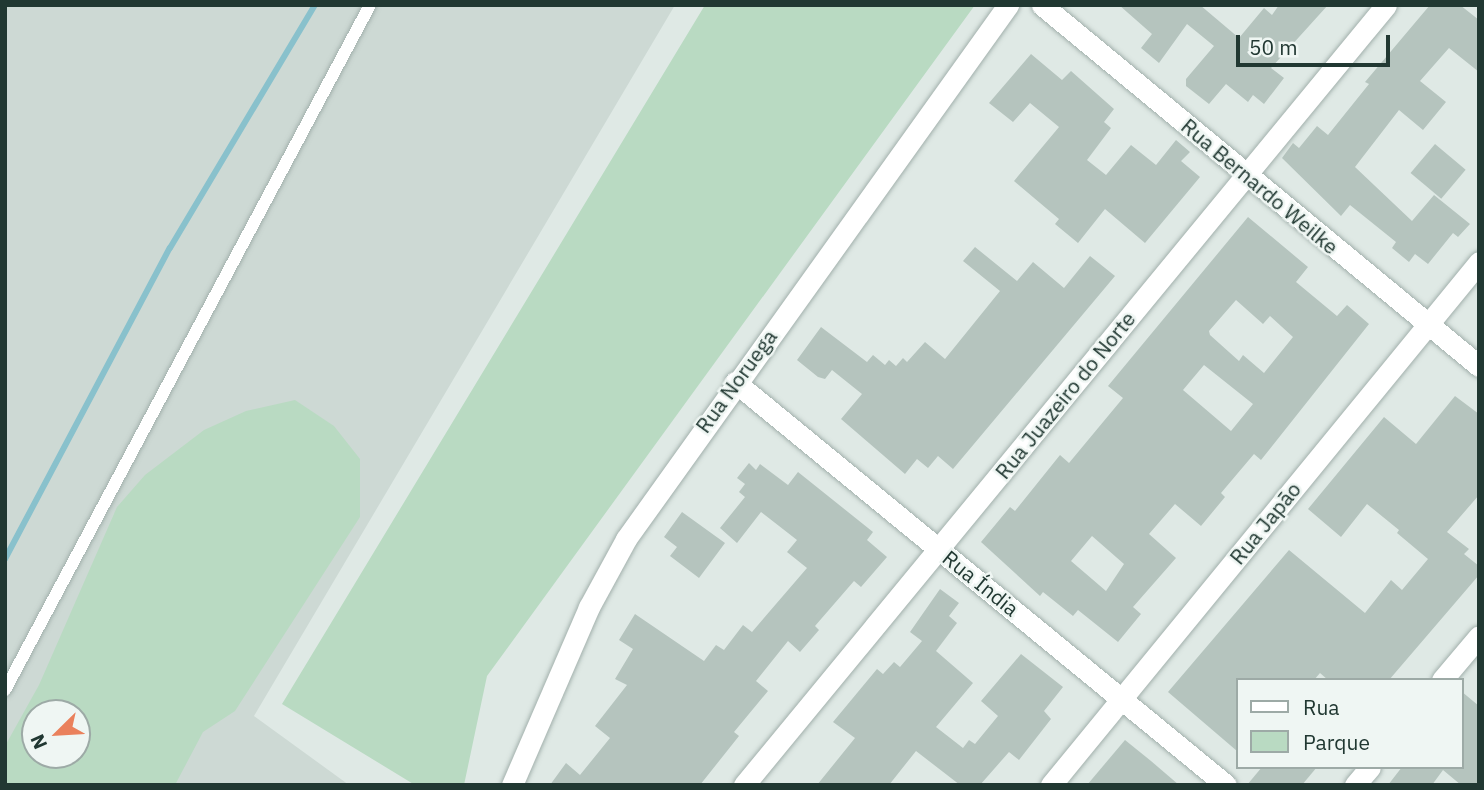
<!DOCTYPE html>
<meta charset="utf-8">
<style>
body{margin:0}
#map{position:relative;width:1484px;height:790px;overflow:hidden;background:#dfe9e5;font-family:"IBM Plex Sans",sans-serif}
div>[style]{position:absolute}
.built>*{inset:0;background:#cdd9d4}
.green>*{inset:0;background:#b9dac2}
.stream>*{height:6px;margin:-3px;padding:0 3px;transform-origin:3px;border-radius:3px;background:#89c1cc}
.building>*{inset:0;background:#b5c4be;transform-origin:0 0}
.roads{filter:drop-shadow(0 0 2px #a2b0ac) drop-shadow(0 0 2px #a2b0ac)}
.service>*{height:12px;margin:-6px;padding:0 6px;transform-origin:6px;border-radius:6px;background:#fff}
.minor>*{height:21px;margin:-10.5px;padding:0 10.5px;transform-origin:10.5px;border-radius:10.5px;background:#fff}
.tertiary>*{height:21px;margin:-10.5px;padding:0 10.5px;transform-origin:10.5px;border-radius:10.5px;background:#fff}
span{translate:-50% -50%;white-space:nowrap;text-align:center;line-height:1.15;-webkit-text-stroke:5px #eff6f3;paint-order:stroke}
.street-label{font-size:21px;color:#213832}
.frame{position:absolute;inset:0;border:7px solid #213832;pointer-events:none}
.legend{position:absolute;left:1236px;top:678px;width:228px;height:91px;box-sizing:border-box;background:#eff6f3;border:2px solid #9daaa6;margin:0;padding:9px 12px;list-style:none;font-size:21px;color:#213832}
.legend li{display:flex;align-items:center;gap:14px;height:35px}
.legend b{width:35px;border:2px solid #9daaa6}
.north{position:absolute;left:21px;top:699px;width:70px;height:70px;box-sizing:border-box;background:#eff6f3;border:2px solid #9daaa6;border-radius:50%;rotate:246deg;font-size:19px;font-weight:700;line-height:28px;text-align:center;color:#213832}
.north::after{content:'';display:block;margin:auto;width:24px;height:32px;background:#ea815c;clip-path:polygon(50% 0,100% 100%,50% 72%,0 100%)}
.scale{position:absolute;left:1236px;top:35px;width:154px;height:32px;box-sizing:border-box;border:4px solid #213832;border-top:0;padding-left:9px;font-size:21px;line-height:24px;white-space:nowrap;color:#213832;-webkit-text-stroke:5px #eff6f3;paint-order:stroke}
</style>
<div id="map">
<div class="built">
<div style="clip-path:polygon(evenodd,5px 5px,675px 5px,254px 716px,349px 785px,5px 785px,5px 5px,35px 713px,77px 713px,77px 755px,35px 755px,35px 713px)"></div>
</div>
<div class="green">
<div style="clip-path:polygon(705px 5px,975px 5px,487px 676px,464px 785px,415px 785px,282px 704px)"></div>
<div style="clip-path:polygon(evenodd,295px 400px,334px 426px,360px 459px,360px 517px,235px 711px,203px 732px,175px 785px,5px 785px,5px 746px,39px 685px,117px 507px,145px 475px,204px 430px,246px 411px,295px 400px,35px 713px,77px 713px,77px 755px,35px 755px,35px 713px)"></div>
</div>
<div class="stream">
<div style="left:5px;top:559px;width:352px;rotate:-62.1deg"></div>
<div style="left:170px;top:248px;width:283px;rotate:-59.2deg"></div>
</div>
<div class="building">
<div style="clip-path:polygon(1119px 5px,1200px 5px,1239px 38px,1264px 8px,1272px 15px,1279px 5px,1328px 5px,1271px 68px,1284px 78px,1264px 104px,1253px 95px,1248px 102px,1226px 84px,1209px 104px,1186px 86px,1186px 79px,1214px 46px,1187px 24px,1159px 63px,1141px 48px,1152px 34px)"></div>
<div style="clip-path:polygon(1430px 5px,1460px 5px,1479px 20px,1479px 72px,1449px 48px,1420px 81px,1446px 102px,1423px 130px,1399px 110px,1355px 167px,1412px 221px,1434px 195px,1470px 224px,1458px 237px,1453px 233px,1428px 264px,1415px 254px,1409px 262px,1392px 248px,1396px 242px,1350px 205px,1341px 216px,1282px 158px,1293px 143px,1299px 148px,1317px 126px,1328px 135px,1369px 84px,1365px 82px)"></div>
<div style="clip-path:polygon(1031px 54px,1062px 80px,1071px 71px,1114px 109px,1104px 122px,1111px 128px,1087px 160px,1106px 175px,1131px 145px,1156px 165px,1176px 140px,1190px 152px,1181px 161px,1200px 177px,1145px 243px,1105px 209px,1078px 243px,1055px 224px,1059px 219px,1014px 181px,1059px 127px,1030px 103px,1013px 122px,989px 103px)"></div>
<div style="left:1435px;top:144px;width:40px;height:38px;rotate:40deg"></div>
<div style="clip-path:polygon(evenodd,1248px 217px,1308px 267px,1296px 282px,1337px 316px,1347px 305px,1369px 324px,1261px 460px,1254px 454px,1221px 493px,1225px 497px,1201px 526px,1175px 504px,1149px 534px,1176px 558px,1133px 607px,1141px 614px,1118px 642px,1078px 610px,1073px 616px,1043px 592px,1040px 596px,981px 542px,1010px 507px,1015px 511px,1060px 455px,1069px 463px,1123px 398px,1108px 386px,1248px 217px,1236px 300px,1263px 324px,1270px 316px,1293px 337px,1264px 373px,1243px 355px,1239px 361px,1210px 335px,1209px 331px,1236px 300px,1248px 217px,1204px 365px,1253px 404px,1231px 431px,1183px 390px,1204px 365px,1248px 217px,1092px 536px,1124px 564px,1106px 591px,1071px 561px,1092px 536px)"></div>
<div style="clip-path:polygon(975px 247px,1017px 281px,1033px 262px,1064px 288px,1090px 256px,1115px 276px,953px 469px,938px 456px,928px 468px,917px 459px,905px 474px,841px 419px,862px 394px,832px 370px,825px 379px,818px 377px,797px 360px,821px 327px,867px 362px,873px 355px,885px 365px,889px 360px,896px 366px,903px 358px,907px 362px,925px 342px,945px 359px,1000px 291px,963px 261px)"></div>
<div style="clip-path:polygon(1455px 396px,1479px 414px,1479px 495px,1447px 532px,1469px 549px,1464px 554px,1479px 566px,1479px 575px,1389px 680px,1328px 680px,1320px 673px,1314px 680px,1237px 680px,1237px 751px,1168px 692px,1289px 550px,1365px 613px,1391px 580px,1402px 590px,1428px 559px,1397px 533px,1399px 530px,1367px 504px,1341px 537px,1308px 509px,1384px 417px,1416px 444px)"></div>
<div style="clip-path:polygon(749px 463px,756px 470px,760px 464px,788px 485px,798px 472px,873px 532px,867px 540px,887px 557px,861px 587px,854px 581px,815px 626px,819px 630px,800px 652px,788px 641px,756px 681px,768px 691px,734px 732px,739px 736px,700px 785px,550px 785px,566px 763px,580px 775px,610px 738px,595px 726px,627px 685px,615px 679px,633px 649px,619px 640px,635px 614px,704px 661px,716px 645px,724px 650px,743px 625px,752px 632px,807px 568px,787px 552px,797px 540px,761px 512px,737px 543px,720px 528px,745px 497px,739px 492px,745px 484px,737px 478px)"></div>
<div style="clip-path:polygon(682px 512px,725px 543px,699px 578px,670px 556px,677px 547px,664px 537px)"></div>
<div style="clip-path:polygon(940px 589px,959px 603px,949px 616px,957px 623px,936px 651px,973px 683px,936px 727px,963px 748px,969px 740px,975px 744px,998px 716px,981px 701px,1021px 654px,1063px 687px,1044px 711px,1051px 719px,1019px 760px,1009px 752px,980px 785px,960px 785px,916px 751px,889px 785px,817px 785px,855px 738px,833px 722px,877px 669px,883px 674px,894px 662px,900px 667px,922px 641px,910px 632px)"></div>
<div style="clip-path:polygon(1461px 691px,1479px 706px,1479px 785px,1461px 785px,1443px 770px,1432px 785px,1388px 785px,1402px 767px,1461px 767px)"></div>
<div style="clip-path:polygon(1125px 740px,1151px 761px,1179px 785px,1087px 785px)"></div>
<div style="clip-path:polygon(1262px 767px,1317px 767px,1302px 785px,1247px 785px)"></div>
</div>
<div class="roads">
<div class="service">
<div style="left:5px;top:690px;width:776px;rotate:-61.95deg"></div>
</div>
<div class="minor">
<div style="left:1042px;top:5px;width:567px;rotate:39.56deg"></div>
<div style="left:735px;top:382px;width:635px;rotate:39.38deg"></div>
<div style="left:512px;top:785px;width:194px;rotate:-66.6deg"></div>
<div style="left:589px;top:607px;width:77px;rotate:-61.4deg"></div>
<div style="left:626px;top:539px;width:657px;rotate:-54.42deg"></div>
<div style="left:744px;top:785px;width:1010px;rotate:-50.54deg"></div>
<div style="left:1051px;top:785px;width:676px;rotate:-50.7deg"></div>
</div>
<div class="tertiary">
<div style="left:1442px;top:680px;width:57px;rotate:-49.9deg"></div>
<div style="left:1355px;top:785px;width:23px;rotate:-50deg"></div>
</div>
</div>
<div class="street-label">
<span style="left:1260px;top:186px;rotate:40deg">Rua Bernardo Weilke</span>
<span style="left:736px;top:381px;rotate:-54deg">Rua Noruega</span>
<span style="left:1065px;top:395px;rotate:-51deg">Rua Juazeiro do Norte</span>
<span style="left:1265px;top:523px;rotate:-51deg">Rua Japão</span>
<span style="left:981px;top:583px;rotate:39deg">Rua Índia</span>
</div>
<div class="frame"></div>
<ul class="legend">
<li><b style="height:9px;background:#fff"></b>Rua</li>
<li><b style="height:19px;background:#b9dac2"></b>Parque</li>
</ul>
<div class="north">N</div>
<div class="scale">50 m</div>
</div>
